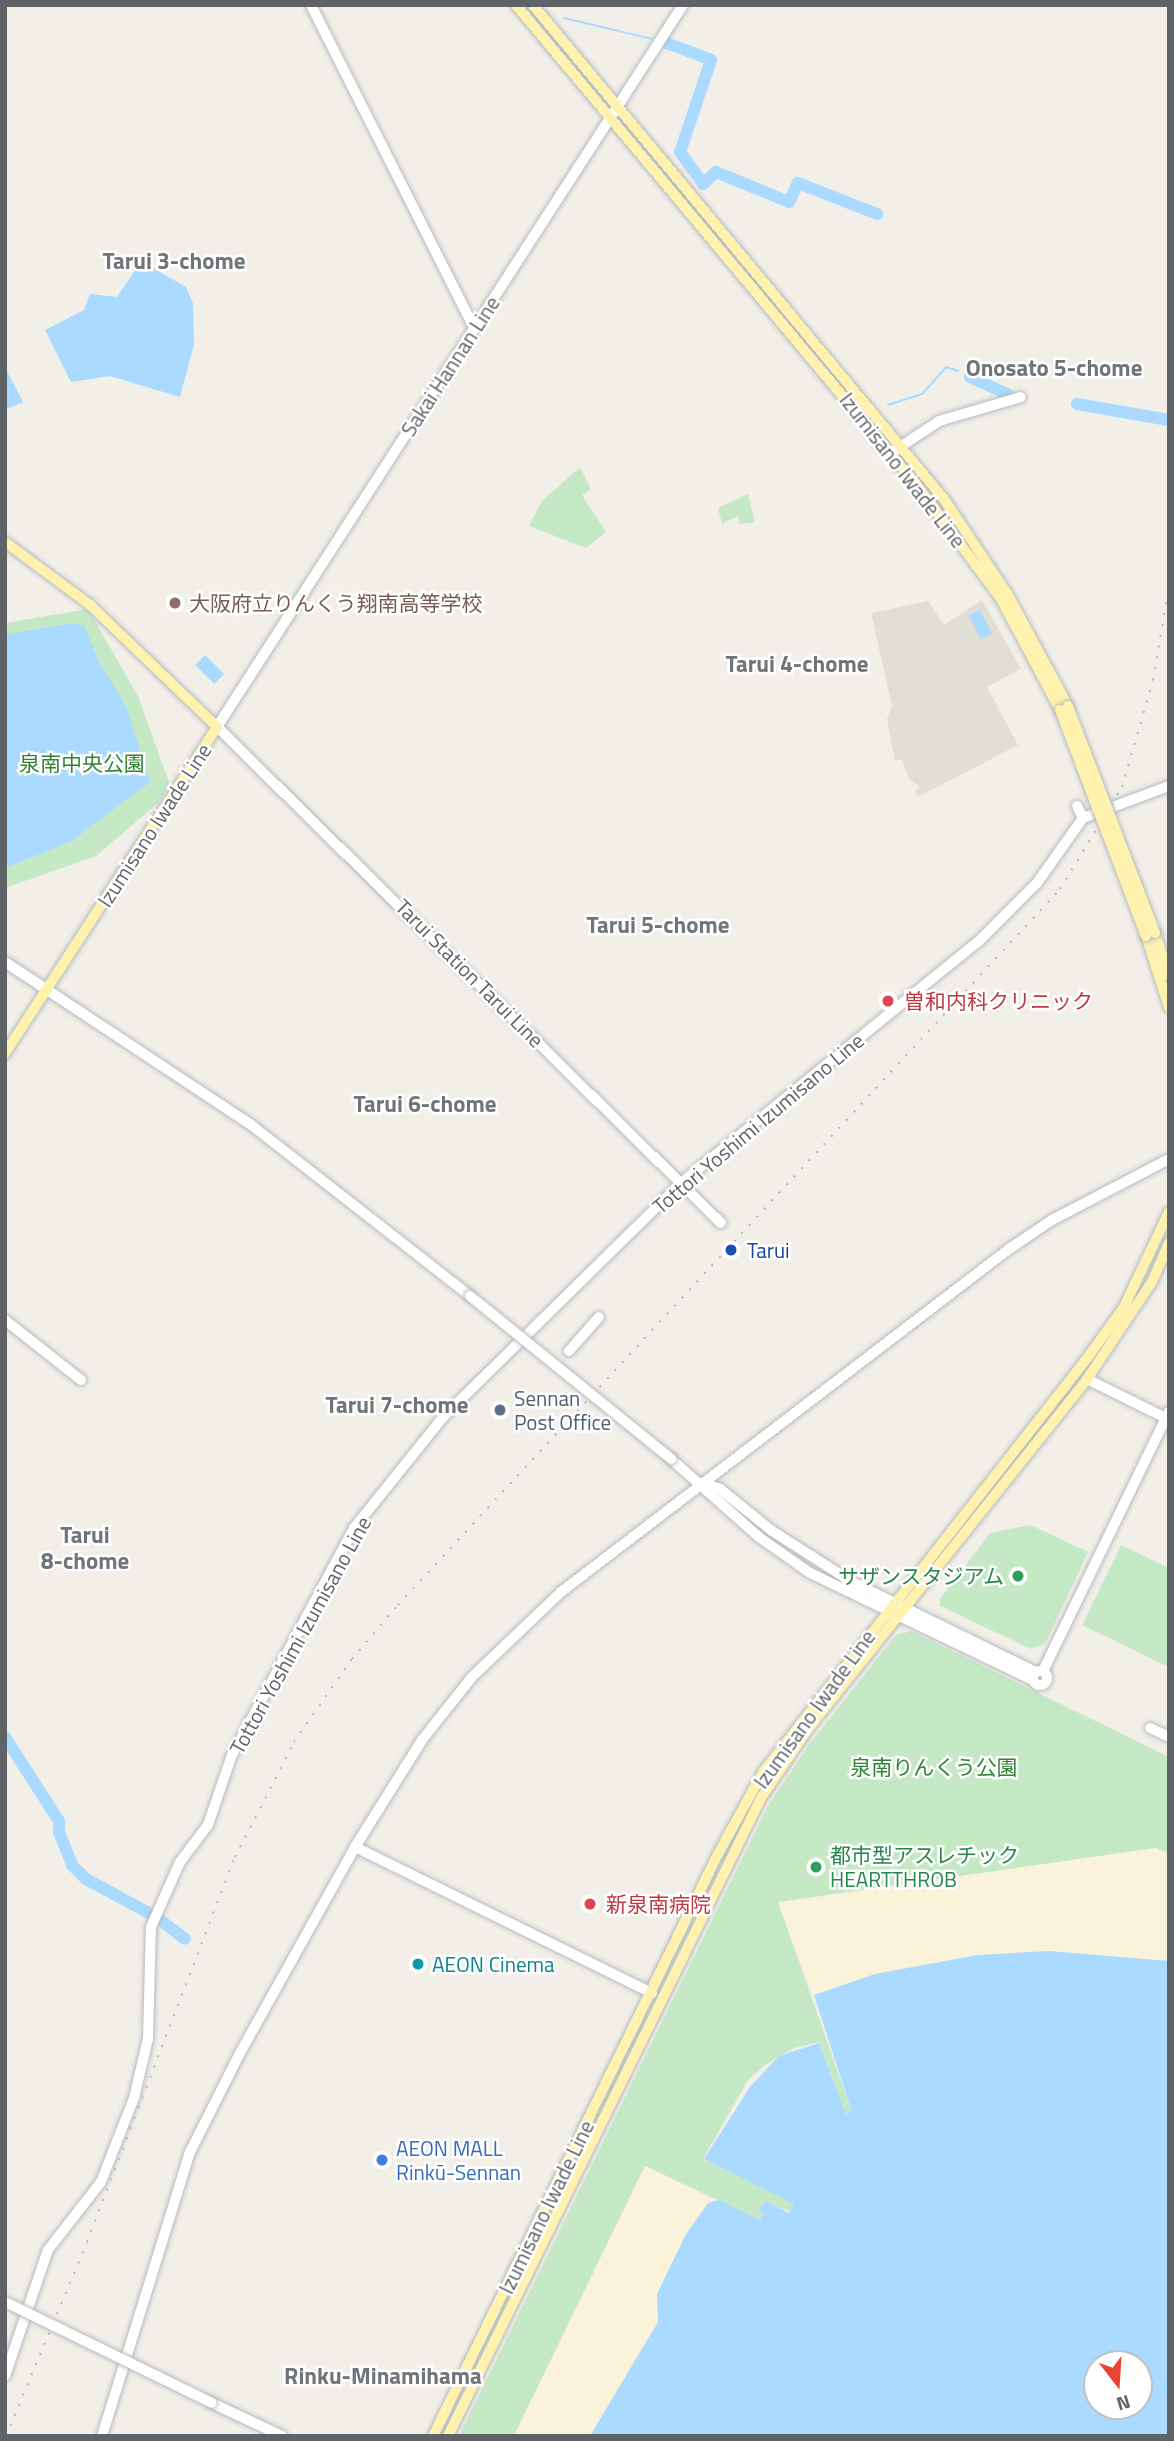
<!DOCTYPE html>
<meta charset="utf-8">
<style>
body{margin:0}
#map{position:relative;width:1174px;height:2441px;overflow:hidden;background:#f1efe8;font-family:"Titillium Web","Noto Sans JP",sans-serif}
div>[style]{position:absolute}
.education>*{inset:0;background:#e1ded6}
.green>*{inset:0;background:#c5e8c5}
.sand>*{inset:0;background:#fbf3d9}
.water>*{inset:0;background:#aadaff;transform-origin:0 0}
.stream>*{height:2px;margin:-1px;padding:0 1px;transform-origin:1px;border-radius:1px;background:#aadaff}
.river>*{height:12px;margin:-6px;padding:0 6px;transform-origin:6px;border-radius:6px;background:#aadaff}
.roads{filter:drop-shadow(0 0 2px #b6babf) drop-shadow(0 0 2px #b6babf)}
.secondary>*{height:10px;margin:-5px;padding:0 5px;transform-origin:5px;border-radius:5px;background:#fff}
.secondary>.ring{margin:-5px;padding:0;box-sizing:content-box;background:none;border:10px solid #fff;border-radius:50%}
.primary>*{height:10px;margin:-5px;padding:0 5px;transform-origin:5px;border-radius:5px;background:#fff2af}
.rail>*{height:2px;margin-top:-1px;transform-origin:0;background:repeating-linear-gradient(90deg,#b6b7b8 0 2px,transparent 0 11px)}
.bridges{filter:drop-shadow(0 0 2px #b6babf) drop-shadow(0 0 2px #b6babf)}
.secondary-bridge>*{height:10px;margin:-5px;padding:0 5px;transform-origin:5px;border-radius:5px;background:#fff}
.primary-bridge>*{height:10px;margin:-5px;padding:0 5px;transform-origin:5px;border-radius:5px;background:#fff2af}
.dots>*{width:19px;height:19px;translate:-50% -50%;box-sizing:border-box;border:4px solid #fff;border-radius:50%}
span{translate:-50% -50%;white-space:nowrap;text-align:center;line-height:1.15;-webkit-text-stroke:5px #fff;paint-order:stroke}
.street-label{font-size:21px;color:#5f6368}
.education-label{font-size:21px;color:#785e54}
.left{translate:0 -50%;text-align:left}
.park-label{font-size:21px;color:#348238}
.health-label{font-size:21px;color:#be3a42}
.transit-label{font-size:21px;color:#164399}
.service-label{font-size:21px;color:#4e5e75}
.leisure-label{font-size:21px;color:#27864d}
.right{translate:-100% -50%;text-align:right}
.culture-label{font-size:21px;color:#0d838f}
.shop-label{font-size:21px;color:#366cbe}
.neighbourhood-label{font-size:23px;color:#70757a;font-weight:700}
.frame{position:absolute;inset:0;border:7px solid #5f6368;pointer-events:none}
.north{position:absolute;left:1083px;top:2350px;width:70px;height:70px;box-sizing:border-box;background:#fff;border:2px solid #bfc1c3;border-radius:50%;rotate:163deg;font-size:19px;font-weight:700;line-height:28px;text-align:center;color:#5f6368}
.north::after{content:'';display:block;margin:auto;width:24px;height:32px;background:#ea4335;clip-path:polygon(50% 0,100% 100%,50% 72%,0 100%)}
</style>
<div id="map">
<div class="education">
<div style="clip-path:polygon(982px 600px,1021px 669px,987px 687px,1018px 745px,918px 797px,915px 791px,920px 787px,909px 778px,901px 759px,895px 761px,887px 719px,892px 706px,871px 613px,928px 601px,944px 625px)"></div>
</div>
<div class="green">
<div style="clip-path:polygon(580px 467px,591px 489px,582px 495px,606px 532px,586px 548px,529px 526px,542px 501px)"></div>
<div style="clip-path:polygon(748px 494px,755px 522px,740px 524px,738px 516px,722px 524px,718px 508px)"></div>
<div style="clip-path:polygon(88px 609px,138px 696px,170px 785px,158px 803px,96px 856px,5px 888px,5px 623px)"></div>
<div style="clip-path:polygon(1030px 1525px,1088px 1552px,1045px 1644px,1031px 1649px,940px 1606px,940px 1599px,990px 1533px)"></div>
<div style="clip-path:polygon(1121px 1545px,1169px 1568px,1169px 1667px,1082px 1625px)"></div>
<div style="clip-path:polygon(911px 1631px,1169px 1757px,1169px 1854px,1156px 1848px,778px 1902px,852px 2112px,846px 2114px,819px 2042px,794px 2048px,765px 2065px,748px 2080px,703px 2159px,794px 2203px,790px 2212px,766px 2201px,758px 2211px,763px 2214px,760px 2220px,645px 2166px,514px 2436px,459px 2436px,768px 1806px,809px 1745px,896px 1635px)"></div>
</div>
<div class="sand">
<div style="clip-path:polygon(1156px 1848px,1169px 1854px,1169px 1961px,1049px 1951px,978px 1955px,875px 1974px,814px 1995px,778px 1903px)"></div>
<div style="clip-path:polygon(645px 2166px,714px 2199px,686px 2234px,657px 2302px,658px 2322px,590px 2436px,514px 2436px)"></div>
</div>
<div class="water">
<div style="clip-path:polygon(151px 267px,186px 287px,193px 303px,194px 344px,180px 397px,110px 376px,71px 382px,45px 330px,84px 310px,90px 294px,117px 297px,136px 269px,144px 272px)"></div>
<div style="clip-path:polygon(5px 367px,23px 402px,5px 410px)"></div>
<div style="left:980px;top:610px;width:26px;height:13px;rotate:62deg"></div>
<div style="clip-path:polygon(74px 623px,84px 626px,100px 664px,126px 706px,150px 782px,70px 842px,5px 868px,5px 634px)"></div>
<div style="left:205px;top:655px;width:27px;height:14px;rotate:45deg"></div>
<div style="clip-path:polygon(evenodd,1049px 1951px,1169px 1961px,1169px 2436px,590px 2436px,658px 2322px,657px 2294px,686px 2234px,708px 2203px,719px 2200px,760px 2220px,763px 2214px,758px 2211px,766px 2201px,789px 2213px,794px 2204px,704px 2159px,750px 2087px,779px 2056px,819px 2043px,846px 2114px,852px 2112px,814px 1995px,875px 1974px,978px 1955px,1049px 1951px,1139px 2364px,1139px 2406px,1097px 2406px,1097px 2364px,1139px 2364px)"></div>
</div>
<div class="stream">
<div style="left:564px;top:18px;width:90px;rotate:13.4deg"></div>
<div style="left:888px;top:405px;width:36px;rotate:-18deg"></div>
<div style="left:922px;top:394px;width:36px;rotate:-48deg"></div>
<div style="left:946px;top:367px;width:13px;rotate:18deg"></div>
</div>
<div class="river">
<div style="left:667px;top:43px;width:47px;rotate:21.1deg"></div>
<div style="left:711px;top:60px;width:97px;rotate:108.6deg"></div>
<div style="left:680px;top:152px;width:39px;rotate:54deg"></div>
<div style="left:703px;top:184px;width:18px;rotate:-43deg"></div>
<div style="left:716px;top:172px;width:79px;rotate:22.3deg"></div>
<div style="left:789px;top:202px;width:21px;rotate:-65deg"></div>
<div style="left:798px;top:183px;width:85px;rotate:21.4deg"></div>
<div style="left:970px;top:377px;width:41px;rotate:24.7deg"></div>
<div style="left:1077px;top:404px;width:93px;rotate:9.9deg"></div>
<div style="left:5px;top:1737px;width:100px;rotate:57.3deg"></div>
<div style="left:59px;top:1821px;width:11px;rotate:90deg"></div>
<div style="left:59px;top:1832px;width:35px;rotate:68deg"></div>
<div style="left:72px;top:1865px;width:20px;rotate:45deg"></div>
<div style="left:86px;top:1879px;width:72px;rotate:28.4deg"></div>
<div style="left:160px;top:1920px;width:31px;rotate:37deg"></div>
</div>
<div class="roads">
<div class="secondary">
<div style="left:311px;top:5px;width:361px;rotate:63.2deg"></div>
<div style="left:683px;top:5px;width:859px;rotate:122.84deg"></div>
<div style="left:217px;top:727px;width:707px;rotate:44.54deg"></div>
<div style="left:894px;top:451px;width:54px;rotate:-33.7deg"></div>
<div style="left:939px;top:421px;width:85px;rotate:-16.3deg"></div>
<div style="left:1077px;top:806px;width:13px;rotate:63deg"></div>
<div style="left:5px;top:962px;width:294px;rotate:33.5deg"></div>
<div style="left:250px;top:1124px;width:279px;rotate:38deg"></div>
<div style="left:5px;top:1320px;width:97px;rotate:38.3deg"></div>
<div style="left:569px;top:1351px;width:45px;rotate:-48.6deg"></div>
<div style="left:1087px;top:1379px;width:88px;rotate:26.3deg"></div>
<div style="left:671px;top:1459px;width:118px;rotate:41.6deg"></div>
<div style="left:759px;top:1537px;width:62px;rotate:35.2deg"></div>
<div style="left:810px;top:1573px;width:246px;rotate:25.7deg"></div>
<div style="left:702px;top:1483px;width:19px;rotate:18deg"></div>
<div style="left:720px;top:1489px;width:67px;rotate:38.9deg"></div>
<div style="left:772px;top:1531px;width:95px;rotate:32.5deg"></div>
<div style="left:852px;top:1582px;width:205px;rotate:26.1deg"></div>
<div class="ring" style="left:1033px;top:1671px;width:4px;height:4px"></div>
<div style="left:1043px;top:1671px;width:288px;rotate:-64.1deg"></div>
<div style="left:1150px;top:1728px;width:21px;rotate:25deg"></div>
<div style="left:355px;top:1847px;width:331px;rotate:26.2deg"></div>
<div style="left:5px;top:2376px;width:133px;rotate:-71.2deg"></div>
<div style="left:48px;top:2250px;width:86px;rotate:-52.1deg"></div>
<div style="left:101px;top:2182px;width:90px;rotate:-68.6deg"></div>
<div style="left:134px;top:2098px;width:61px;rotate:-76.7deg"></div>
<div style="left:148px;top:2039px;width:112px;rotate:-88.5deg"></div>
<div style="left:151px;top:1927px;width:71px;rotate:-66deg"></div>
<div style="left:180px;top:1862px;width:46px;rotate:-52.9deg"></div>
<div style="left:208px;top:1825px;width:74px;rotate:-71.1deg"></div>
<div style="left:232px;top:1755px;width:258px;rotate:-61.7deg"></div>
<div style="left:354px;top:1528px;width:144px;rotate:-51.2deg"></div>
<div style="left:444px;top:1416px;width:332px;rotate:-44.5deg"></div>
<div style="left:681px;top:1183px;width:382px;rotate:-39.1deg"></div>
<div style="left:978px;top:942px;width:83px;rotate:-45deg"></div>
<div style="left:1037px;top:883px;width:80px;rotate:-54.7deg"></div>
<div style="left:1083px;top:818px;width:92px;rotate:-20.4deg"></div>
<div style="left:212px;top:2403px;width:77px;rotate:25.2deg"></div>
<div style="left:102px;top:2436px;width:297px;rotate:-72.8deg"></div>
<div style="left:190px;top:2152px;width:111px;rotate:-63.2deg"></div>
<div style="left:240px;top:2053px;width:236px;rotate:-60.8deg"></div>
<div style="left:355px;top:1847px;width:126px;rotate:-57.9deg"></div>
<div style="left:422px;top:1740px;width:80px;rotate:-51.6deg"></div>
<div style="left:472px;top:1677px;width:123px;rotate:-43.7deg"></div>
<div style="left:561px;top:1592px;width:564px;rotate:-37.44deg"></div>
<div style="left:1009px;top:1249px;width:52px;rotate:-34deg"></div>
<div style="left:1052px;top:1220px;width:132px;rotate:-27.5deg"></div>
</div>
<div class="primary">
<div style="left:516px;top:5px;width:624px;rotate:50.14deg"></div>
<div style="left:916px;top:484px;width:143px;rotate:53.5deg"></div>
<div style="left:1001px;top:599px;width:126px;rotate:62deg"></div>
<div style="left:533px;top:5px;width:643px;rotate:50.24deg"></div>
<div style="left:944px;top:499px;width:115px;rotate:56.3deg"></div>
<div style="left:1008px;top:595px;width:126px;rotate:61.6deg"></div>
<div style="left:5px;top:542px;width:106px;rotate:36.5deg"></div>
<div style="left:90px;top:605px;width:176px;rotate:43.8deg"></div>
<div style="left:217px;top:727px;width:390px;rotate:123deg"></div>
<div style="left:1155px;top:933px;width:45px;rotate:72deg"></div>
<div style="left:1146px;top:936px;width:75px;rotate:72.1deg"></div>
<div style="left:433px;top:2436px;width:648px;rotate:-63.91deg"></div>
<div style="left:718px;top:1854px;width:94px;rotate:-61.2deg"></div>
<div style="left:763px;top:1772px;width:527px;rotate:-51.93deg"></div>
<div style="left:1088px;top:1357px;width:62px;rotate:-54.2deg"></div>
<div style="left:1124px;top:1307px;width:105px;rotate:-64.7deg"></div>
<div style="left:448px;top:2436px;width:711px;rotate:-63.87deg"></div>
<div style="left:761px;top:1798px;width:83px;rotate:-55.7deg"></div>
<div style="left:808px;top:1729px;width:448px;rotate:-51.4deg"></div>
<div style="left:1087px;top:1379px;width:117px;rotate:-56.2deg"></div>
<div style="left:1152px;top:1282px;width:43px;rotate:-66.4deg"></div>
</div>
</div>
<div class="rail">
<div style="left:6px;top:2436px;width:210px;rotate:-67.3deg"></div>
<div style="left:87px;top:2242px;width:412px;rotate:-69deg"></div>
<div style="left:235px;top:1857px;width:129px;rotate:-62.8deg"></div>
<div style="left:294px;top:1742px;width:101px;rotate:-55.1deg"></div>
<div style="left:352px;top:1659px;width:71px;rotate:-49.6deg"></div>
<div style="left:398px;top:1605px;width:975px;rotate:-47.24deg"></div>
<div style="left:1060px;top:889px;width:119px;rotate:-58.7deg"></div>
<div style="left:1122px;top:787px;width:111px;rotate:-73.8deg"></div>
<div style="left:1153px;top:680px;width:95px;rotate:-80.3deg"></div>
</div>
<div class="bridges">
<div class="secondary-bridge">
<div style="left:470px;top:1296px;width:259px;rotate:39deg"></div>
<div style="left:5px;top:2302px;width:230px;rotate:26deg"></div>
</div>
<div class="primary-bridge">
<div style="left:1068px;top:706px;width:243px;rotate:69deg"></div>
<div style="left:1060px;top:710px;width:242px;rotate:69.2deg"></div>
</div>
</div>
<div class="dots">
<div style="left:175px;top:603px;background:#8d6e63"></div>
<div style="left:888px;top:1001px;background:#e0444e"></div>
<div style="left:731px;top:1250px;background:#1a4fb4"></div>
<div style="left:500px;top:1410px;background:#5c6f8a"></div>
<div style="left:1018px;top:1576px;background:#2e9e5b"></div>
<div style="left:816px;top:1867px;background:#2e9e5b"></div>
<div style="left:590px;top:1904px;background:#e0444e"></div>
<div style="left:418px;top:1964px;background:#0f9aa8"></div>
<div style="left:382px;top:2160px;background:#3f7fe0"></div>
</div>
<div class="street-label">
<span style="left:450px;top:366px;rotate:-57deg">Sakai Hannan Line</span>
<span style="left:903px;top:470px;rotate:52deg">Izumisano Iwade Line</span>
<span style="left:154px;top:825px;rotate:-57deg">Izumisano Iwade Line</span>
<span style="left:470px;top:973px;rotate:45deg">Tarui Station Tarui Line</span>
<span style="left:758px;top:1123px;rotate:-40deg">Tottori Yoshimi Izumisano Line</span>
<span style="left:300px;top:1635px;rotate:-61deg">Tottori Yoshimi Izumisano Line</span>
<span style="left:814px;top:1709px;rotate:-54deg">Izumisano Iwade Line</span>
<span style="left:546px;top:2207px;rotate:-64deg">Izumisano Iwade Line</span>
</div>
<div class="education-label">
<span class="left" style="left:189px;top:603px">大阪府立りんくう翔南高等学校</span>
</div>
<div class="park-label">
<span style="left:82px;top:763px">泉南中央公園</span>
<span style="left:934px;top:1767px">泉南りんくう公園</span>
</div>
<div class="health-label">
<span class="left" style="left:904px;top:1001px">曽和内科クリニック</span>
<span class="left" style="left:606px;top:1904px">新泉南病院</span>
</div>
<div class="transit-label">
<span class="left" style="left:747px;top:1250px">Tarui</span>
</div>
<div class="service-label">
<span class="left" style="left:514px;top:1410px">Sennan<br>Post Office</span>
</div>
<div class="leisure-label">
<span class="right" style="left:1004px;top:1576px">サザンスタジアム</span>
<span class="left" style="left:830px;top:1867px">都市型アスレチック<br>HEARTTHROB</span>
</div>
<div class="culture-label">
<span class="left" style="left:432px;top:1964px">AEON Cinema</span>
</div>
<div class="shop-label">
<span class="left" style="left:396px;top:2160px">AEON MALL<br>Rinkū-Sennan</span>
</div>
<div class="neighbourhood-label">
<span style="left:174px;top:261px">Tarui 3-chome</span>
<span style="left:1054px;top:368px">Onosato 5-chome</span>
<span style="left:797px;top:664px">Tarui 4-chome</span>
<span style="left:658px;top:925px">Tarui 5-chome</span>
<span style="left:425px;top:1104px">Tarui 6-chome</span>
<span style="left:397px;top:1405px">Tarui 7-chome</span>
<span style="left:85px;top:1548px">Tarui<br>8-chome</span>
<span style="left:383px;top:2376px">Rinku-Minamihama</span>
</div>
<div class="frame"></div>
<div class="north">N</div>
</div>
